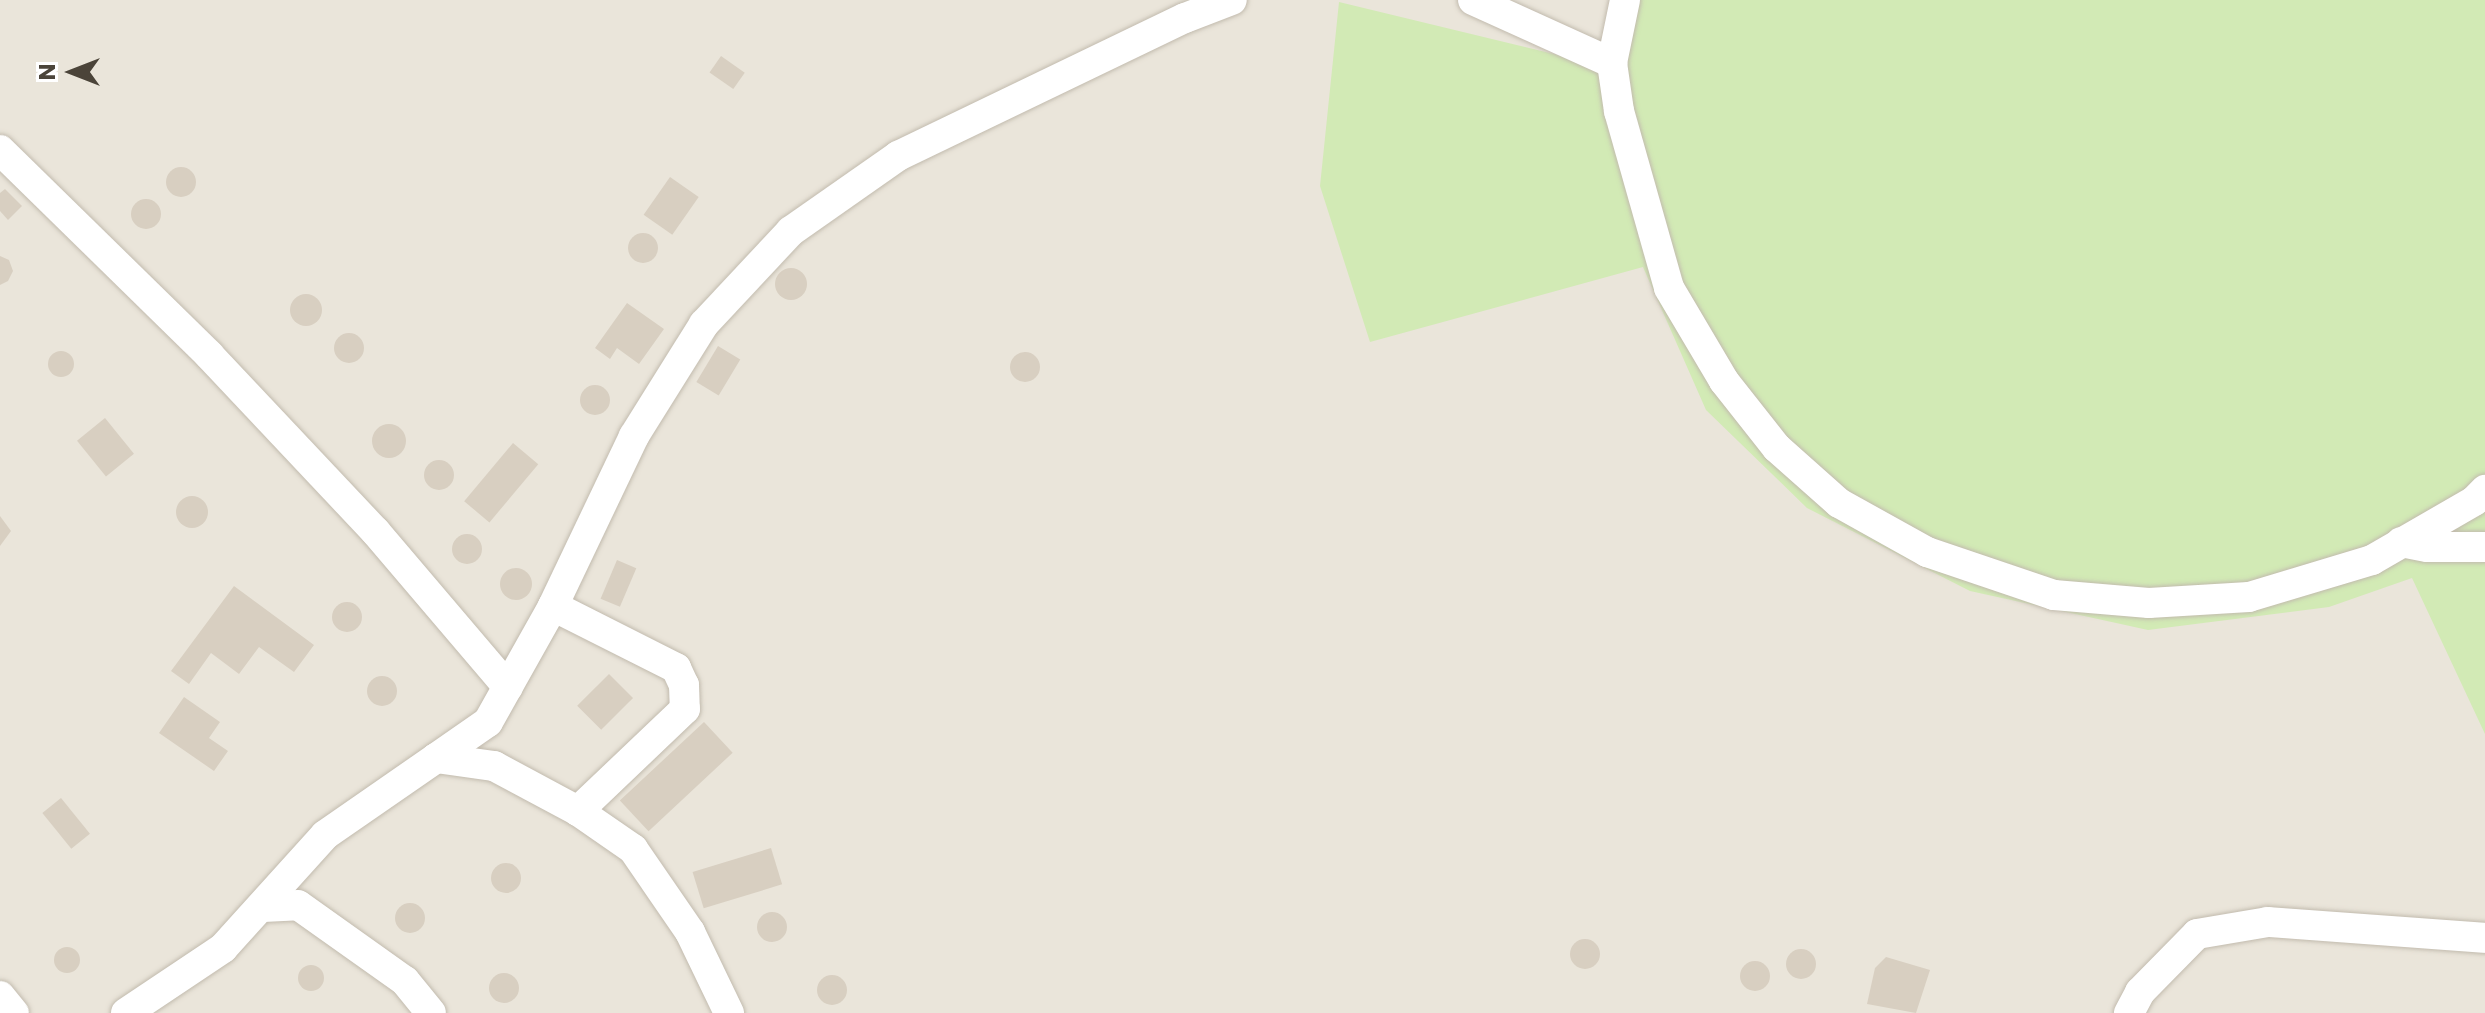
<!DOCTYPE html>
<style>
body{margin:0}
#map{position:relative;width:2485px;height:1013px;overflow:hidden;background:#f6f3ec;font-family:Poppins,sans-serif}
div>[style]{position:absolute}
.residential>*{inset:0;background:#eae5da;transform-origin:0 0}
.green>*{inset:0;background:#d2eab5}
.building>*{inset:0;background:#d8cfc1;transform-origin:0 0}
.round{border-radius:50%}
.roads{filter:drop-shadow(0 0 2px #c2bbae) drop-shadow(0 0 2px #c2bbae)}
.minor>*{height:30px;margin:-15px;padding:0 15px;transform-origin:15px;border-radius:15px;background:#fff}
span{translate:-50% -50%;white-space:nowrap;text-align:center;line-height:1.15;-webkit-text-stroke:8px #fff;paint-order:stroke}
.north{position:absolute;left:32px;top:32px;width:80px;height:80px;-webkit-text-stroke:6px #fff;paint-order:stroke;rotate:270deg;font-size:22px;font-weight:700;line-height:32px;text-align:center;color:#4b4439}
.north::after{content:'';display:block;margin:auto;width:28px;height:36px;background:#4b4439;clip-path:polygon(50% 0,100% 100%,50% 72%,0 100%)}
</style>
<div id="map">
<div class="residential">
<div style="left:0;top:0;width:2485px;height:1013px"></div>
</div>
<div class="green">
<div style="clip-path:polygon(1635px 0,2485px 0,2485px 734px,2412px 578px,2329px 607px,2148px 630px,1970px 591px,1807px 508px,1706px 410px,1643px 267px,1370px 342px,1320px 186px,1339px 2px,1624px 71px)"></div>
</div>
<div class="building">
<div style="left:721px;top:56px;width:29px;height:20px;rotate:35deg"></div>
<div class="round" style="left:166px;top:167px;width:30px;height:30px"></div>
<div style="left:670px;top:177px;width:35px;height:46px;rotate:35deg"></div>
<div style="clip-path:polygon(5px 189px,22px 206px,8px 220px,0 211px,0 193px)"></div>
<div class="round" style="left:131px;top:199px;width:30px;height:30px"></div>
<div class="round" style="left:628px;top:233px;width:30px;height:30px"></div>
<div style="clip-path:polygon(0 256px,9px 260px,13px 271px,8px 281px,0 285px)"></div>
<div class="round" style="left:775px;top:268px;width:32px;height:32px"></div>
<div class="round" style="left:290px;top:294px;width:32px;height:32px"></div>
<div style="clip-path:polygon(627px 303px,664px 329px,639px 364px,617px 348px,610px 359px,595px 348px)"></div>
<div class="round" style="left:334px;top:333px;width:30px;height:30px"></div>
<div style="left:718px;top:346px;width:26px;height:42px;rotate:31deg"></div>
<div class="round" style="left:48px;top:351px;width:26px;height:26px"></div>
<div class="round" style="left:1010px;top:352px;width:30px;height:30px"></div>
<div class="round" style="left:580px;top:385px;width:30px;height:30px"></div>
<div style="left:105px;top:418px;width:46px;height:36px;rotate:51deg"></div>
<div class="round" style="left:372px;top:424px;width:34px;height:34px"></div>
<div style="left:513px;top:443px;width:33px;height:76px;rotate:40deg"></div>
<div class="round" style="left:424px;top:460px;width:30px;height:30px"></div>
<div class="round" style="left:176px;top:496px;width:32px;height:32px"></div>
<div style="clip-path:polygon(0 516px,11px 531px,0 546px)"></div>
<div class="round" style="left:452px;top:534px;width:30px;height:30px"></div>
<div style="left:617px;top:560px;width:21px;height:42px;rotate:23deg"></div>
<div class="round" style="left:500px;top:568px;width:32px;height:32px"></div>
<div style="clip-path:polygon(234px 586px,314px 645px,294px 672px,259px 647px,239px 674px,211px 653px,189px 684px,171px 671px)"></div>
<div class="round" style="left:332px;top:602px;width:30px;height:30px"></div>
<div style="left:609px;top:674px;width:34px;height:45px;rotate:45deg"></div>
<div class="round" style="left:367px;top:676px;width:30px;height:30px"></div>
<div style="clip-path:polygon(184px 697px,220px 722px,209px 738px,228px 751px,214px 771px,159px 733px)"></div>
<div style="left:704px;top:722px;width:42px;height:115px;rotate:47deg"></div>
<div style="left:61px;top:798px;width:46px;height:24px;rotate:51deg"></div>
<div style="left:771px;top:848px;width:38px;height:82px;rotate:73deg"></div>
<div class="round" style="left:491px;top:863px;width:30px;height:30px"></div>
<div class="round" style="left:395px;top:903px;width:30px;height:30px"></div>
<div class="round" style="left:757px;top:912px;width:30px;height:30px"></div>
<div class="round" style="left:1570px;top:939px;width:30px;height:30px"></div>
<div class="round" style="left:54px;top:947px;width:26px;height:26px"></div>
<div class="round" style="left:1786px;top:949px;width:30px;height:30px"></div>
<div style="clip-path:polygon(1886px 957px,1930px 970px,1916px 1013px,1867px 1004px,1875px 968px)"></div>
<div class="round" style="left:1740px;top:961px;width:30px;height:30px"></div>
<div class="round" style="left:298px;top:965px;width:26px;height:26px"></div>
<div class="round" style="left:489px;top:973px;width:30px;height:30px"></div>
<div class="round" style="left:817px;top:975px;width:30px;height:30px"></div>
</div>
<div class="roads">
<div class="minor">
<div style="left:1473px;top:0;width:153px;rotate:24.4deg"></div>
<div style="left:1625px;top:0;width:64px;rotate:101.7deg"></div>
<div style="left:1612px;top:63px;width:49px;rotate:81.7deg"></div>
<div style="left:1619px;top:111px;width:184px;rotate:74.2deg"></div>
<div style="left:1669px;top:288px;width:108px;rotate:59.4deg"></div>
<div style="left:1724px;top:381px;width:85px;rotate:51.7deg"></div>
<div style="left:1777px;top:448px;width:83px;rotate:41.6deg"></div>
<div style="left:1839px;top:503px;width:101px;rotate:29.1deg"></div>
<div style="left:1927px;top:552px;width:134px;rotate:18.7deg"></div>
<div style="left:2054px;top:595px;width:95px;rotate:4.8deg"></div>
<div style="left:2149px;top:603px;width:100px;rotate:-3.4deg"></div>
<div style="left:2249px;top:597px;width:128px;rotate:-16.7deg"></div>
<div style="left:2372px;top:560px;width:118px;rotate:-30deg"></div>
<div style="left:2474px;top:501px;width:16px;rotate:-45deg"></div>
<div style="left:0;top:150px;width:293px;rotate:44.4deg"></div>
<div style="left:209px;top:355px;width:242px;rotate:46.7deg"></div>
<div style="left:375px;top:531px;width:205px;rotate:49.6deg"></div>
<div style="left:2401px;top:542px;width:26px;rotate:11deg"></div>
<div style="left:2427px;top:547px;width:58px"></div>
<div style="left:553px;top:606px;width:138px;rotate:26.8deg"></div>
<div style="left:676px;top:668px;width:19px;rotate:65deg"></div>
<div style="left:684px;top:685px;width:24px;rotate:88deg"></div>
<div style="left:685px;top:709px;width:148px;rotate:136.4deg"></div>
<div style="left:436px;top:758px;width:63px;rotate:-34.7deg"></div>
<div style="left:488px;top:722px;width:133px;rotate:-60.7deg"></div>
<div style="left:553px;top:606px;width:188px;rotate:-64.5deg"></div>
<div style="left:634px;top:436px;width:132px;rotate:-58deg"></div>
<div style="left:704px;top:324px;width:127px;rotate:-46.9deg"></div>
<div style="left:791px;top:231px;width:131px;rotate:-35deg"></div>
<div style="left:898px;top:156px;width:318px;rotate:-25.7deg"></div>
<div style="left:1185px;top:18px;width:50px;rotate:-21deg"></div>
<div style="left:263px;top:907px;width:35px;rotate:-3deg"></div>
<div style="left:298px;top:905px;width:131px;rotate:35.4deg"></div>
<div style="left:405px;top:981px;width:41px;rotate:50.9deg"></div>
<div style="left:0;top:996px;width:22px;rotate:51deg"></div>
<div style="left:126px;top:1013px;width:117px;rotate:-33.8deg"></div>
<div style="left:223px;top:948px;width:152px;rotate:-47.9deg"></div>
<div style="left:325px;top:835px;width:135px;rotate:-34.7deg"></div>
<div style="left:436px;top:758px;width:59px;rotate:7.9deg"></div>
<div style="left:494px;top:766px;width:95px;rotate:28.2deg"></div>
<div style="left:578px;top:811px;width:67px;rotate:34.6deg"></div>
<div style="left:633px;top:849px;width:101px;rotate:55.5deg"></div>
<div style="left:690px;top:932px;width:90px;rotate:64.3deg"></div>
<div style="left:2129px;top:1013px;width:24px;rotate:-62deg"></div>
<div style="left:2140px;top:992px;width:81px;rotate:-45.5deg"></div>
<div style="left:2197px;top:934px;width:72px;rotate:-9.6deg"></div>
<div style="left:2268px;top:922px;width:218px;rotate:4.2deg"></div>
</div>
</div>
<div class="north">N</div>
</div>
